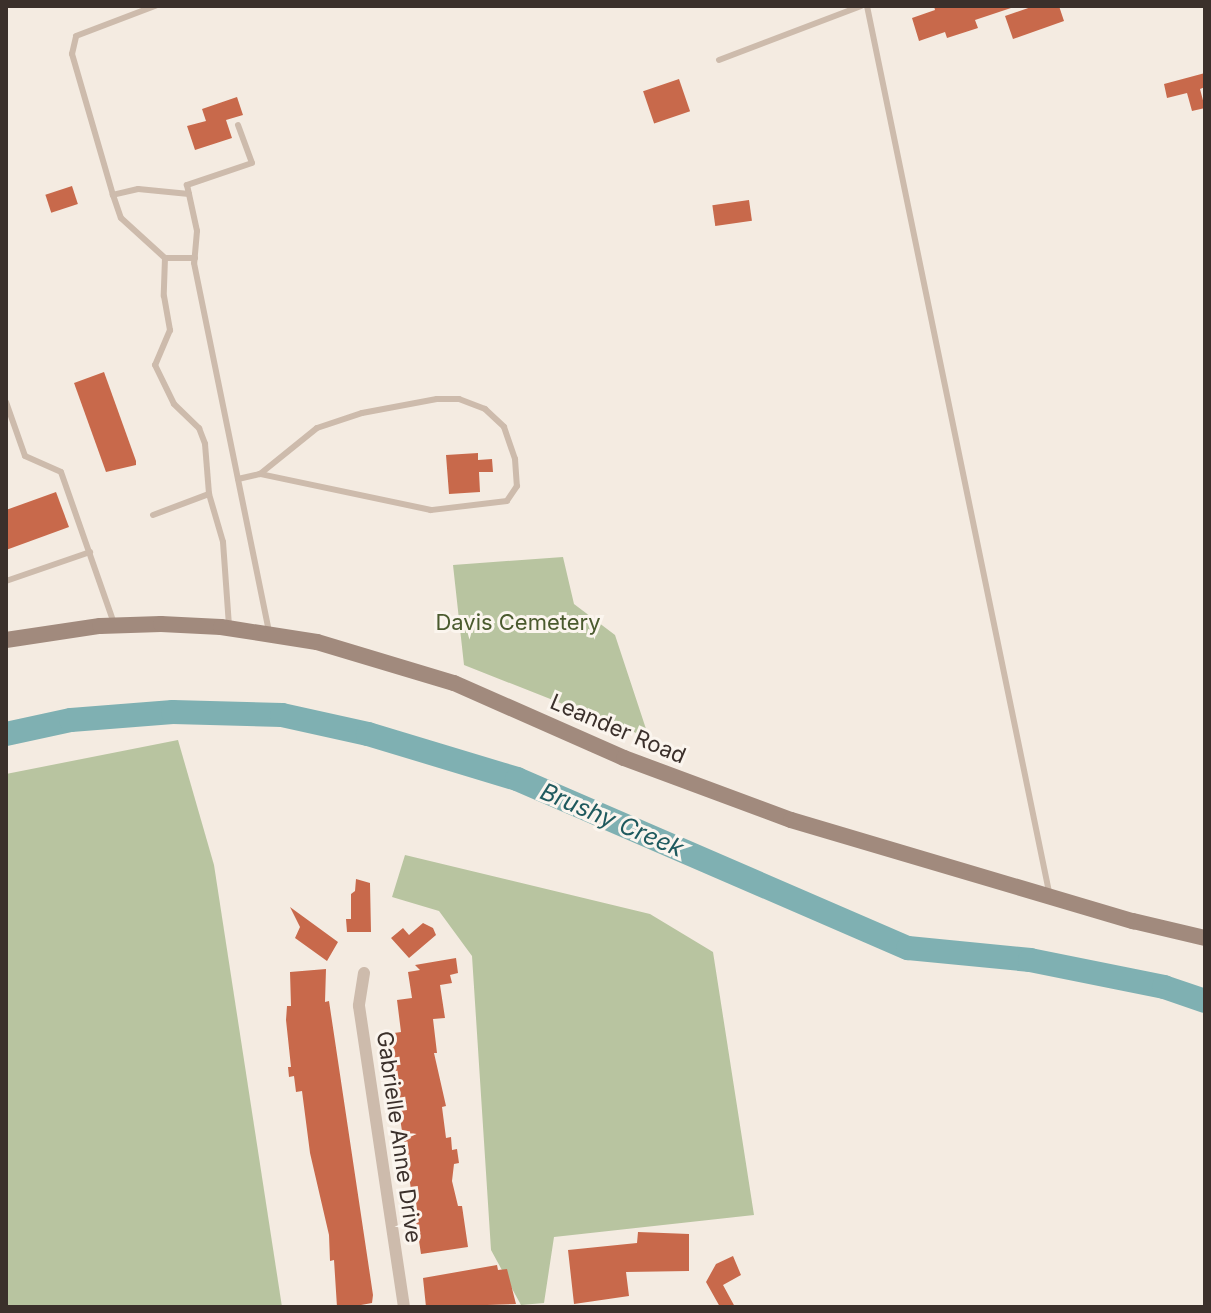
<!DOCTYPE html>
<style>
body{margin:0}
#map{position:relative;width:1211px;height:1313px;overflow:hidden;background:#f4ebe1;font-family:Inter,sans-serif}
div>[style]{position:absolute}
.green>*{inset:0;background:#b8c4a0}
.river>*{height:24px;margin:-12px;padding:0 12px;transform-origin:12px;border-radius:12px;background:#7fb0b2}
.building>*{inset:0;background:#c8694b;transform-origin:0 0}
.lane>*{height:6px;margin:-3px;padding:0 3px;transform-origin:3px;border-radius:3px;background:#cdbbac}
.street>*{height:12px;margin:-6px;padding:0 6px;transform-origin:6px;border-radius:6px;background:#cdbbac}
.secondary>*{height:16px;margin:-8px;padding:0 8px;transform-origin:8px;border-radius:8px;background:#a18a7d}
span{translate:-50% -50%;white-space:nowrap;text-align:center;line-height:1.15;-webkit-text-stroke:6px #fbf5ee;paint-order:stroke}
.park-label{font-size:22px;color:#4a5a2e}
.street-label{font-size:22px;color:#3b302b}
.water-label{font-size:24px;color:#1f5a5e;font-style:italic}
.frame{position:absolute;inset:0;border:8px solid #3b302b;pointer-events:none}
</style>
<div id="map">
<div class="green">
<div style="clip-path:polygon(563px 557px,574px 604px,615px 635px,649px 738px,464px 665px,453px 565px)"></div>
<div style="clip-path:polygon(178px 740px,214px 865px,282px 1307px,6px 1307px,6px 774px)"></div>
<div style="clip-path:polygon(405px 855px,650px 914px,713px 952px,754px 1215px,554px 1237px,544px 1303px,521px 1305px,491px 1250px,472px 956px,439px 911px,392px 897px)"></div>
</div>
<div class="river">
<div style="left:6px;top:734px;width:66px;rotate:-12.2deg"></div>
<div style="left:71px;top:720px;width:102px;rotate:-4.5deg"></div>
<div style="left:173px;top:712px;width:109px;rotate:1.6deg"></div>
<div style="left:282px;top:715px;width:88px;rotate:12.5deg"></div>
<div style="left:368px;top:734px;width:156px;rotate:16.8deg"></div>
<div style="left:517px;top:779px;width:426px;rotate:23.4deg"></div>
<div style="left:908px;top:948px;width:123px;rotate:5.6deg"></div>
<div style="left:1030px;top:960px;width:137px;rotate:11.4deg"></div>
<div style="left:1164px;top:987px;width:43px;rotate:18.9deg"></div>
</div>
<div class="building">
<div style="clip-path:polygon(934px 6px,1010px 6px,1011px 8px,975px 20px,978px 28px,947px 38px,945px 32px,919px 41px,912px 18px,935px 10px)"></div>
<div style="clip-path:polygon(1034px 6px,1059px 6px,1064px 21px,1013px 39px,1005px 16px)"></div>
<div style="clip-path:polygon(1205px 73px,1205px 87px,1200px 89px,1205px 108px,1192px 111px,1187px 93px,1167px 98px,1164px 84px)"></div>
<div style="left:679px;top:79px;width:34px;height:38px;rotate:71deg"></div>
<div style="clip-path:polygon(237px 97px,243px 115px,226px 120px,232px 138px,195px 150px,187px 126px,206px 121px,202px 109px)"></div>
<div style="left:72px;top:186px;width:19px;height:28px;rotate:72deg"></div>
<div style="left:749px;top:200px;width:21px;height:37px;rotate:82deg"></div>
<div style="clip-path:polygon(104px 372px,136px 461px,136px 465px,106px 472px,74px 383px)"></div>
<div style="clip-path:polygon(478px 453px,478px 460px,492px 459px,493px 472px,479px 472px,480px 492px,449px 494px,446px 455px)"></div>
<div style="clip-path:polygon(56px 492px,69px 527px,6px 550px,6px 510px)"></div>
<div style="clip-path:polygon(356px 879px,370px 883px,371px 932px,347px 932px,346px 919px,351px 919px,351px 894px,355px 891px)"></div>
<div style="clip-path:polygon(290px 907px,338px 942px,327px 961px,295px 938px,300px 927px)"></div>
<div style="clip-path:polygon(423px 923px,433px 928px,436px 935px,409px 958px,391px 938px,403px 928px,409px 935px)"></div>
<div style="clip-path:polygon(456px 958px,458px 973px,450px 975px,452px 983px,440px 985px,445px 1018px,433px 1019px,437px 1053px,434px 1053px,446px 1106px,442px 1107px,446px 1138px,451px 1137px,452px 1150px,457px 1149px,459px 1163px,454px 1164px,452px 1181px,458px 1206px,462px 1206px,468px 1247px,421px 1254px,387px 1034px,401px 1032px,397px 1000px,412px 998px,408px 972px,420px 970px,415px 965px)"></div>
<div style="clip-path:polygon(326px 969px,325px 1002px,329px 1001px,373px 1295px,372px 1303px,350px 1307px,337px 1307px,334px 1260px,330px 1261px,329px 1235px,310px 1153px,302px 1091px,296px 1092px,294px 1076px,289px 1077px,288px 1067px,291px 1067px,286px 1020px,287px 1006px,291px 1006px,290px 972px)"></div>
<div style="clip-path:polygon(638px 1232px,689px 1234px,689px 1271px,626px 1272px,629px 1296px,574px 1304px,568px 1250px,637px 1243px)"></div>
<div style="clip-path:polygon(733px 1256px,741px 1275px,723px 1285px,735px 1307px,720px 1307px,706px 1282px,716px 1264px)"></div>
<div style="clip-path:polygon(497px 1265px,498px 1270px,507px 1269px,516px 1304px,426px 1307px,423px 1278px)"></div>
</div>
<div class="lane">
<div style="left:867px;top:6px;width:904px;rotate:78.39deg"></div>
<div style="left:719px;top:60px;width:152px;rotate:-20.8deg"></div>
<div style="left:238px;top:125px;width:40px;rotate:69.8deg"></div>
<div style="left:252px;top:163px;width:69px;rotate:161.3deg"></div>
<div style="left:187px;top:185px;width:47px;rotate:77.7deg"></div>
<div style="left:197px;top:231px;width:32px;rotate:95deg"></div>
<div style="left:194px;top:263px;width:378px;rotate:78.5deg"></div>
<div style="left:189px;top:194px;width:51px;rotate:-174.4deg"></div>
<div style="left:138px;top:189px;width:26px;rotate:167deg"></div>
<div style="left:113px;top:195px;width:24px;rotate:71deg"></div>
<div style="left:121px;top:218px;width:59px;rotate:42.3deg"></div>
<div style="left:165px;top:258px;width:30px"></div>
<div style="left:113px;top:195px;width:147px;rotate:-106.2deg"></div>
<div style="left:72px;top:54px;width:18px;rotate:-77deg"></div>
<div style="left:76px;top:36px;width:85px;rotate:-20.8deg"></div>
<div style="left:165px;top:258px;width:38px;rotate:92deg"></div>
<div style="left:164px;top:296px;width:35px;rotate:80deg"></div>
<div style="left:170px;top:330px;width:38px;rotate:113deg"></div>
<div style="left:155px;top:365px;width:43px;rotate:64deg"></div>
<div style="left:174px;top:404px;width:35px;rotate:44deg"></div>
<div style="left:199px;top:428px;width:17px;rotate:69deg"></div>
<div style="left:205px;top:444px;width:50px;rotate:85.4deg"></div>
<div style="left:6px;top:402px;width:57px;rotate:70.6deg"></div>
<div style="left:25px;top:456px;width:39px;rotate:24deg"></div>
<div style="left:61px;top:472px;width:160px;rotate:70.7deg"></div>
<div style="left:238px;top:479px;width:23px;rotate:-13deg"></div>
<div style="left:260px;top:474px;width:73px;rotate:-38.9deg"></div>
<div style="left:317px;top:428px;width:47px;rotate:-18.4deg"></div>
<div style="left:362px;top:413px;width:76px;rotate:-10.6deg"></div>
<div style="left:437px;top:399px;width:22px"></div>
<div style="left:459px;top:399px;width:28px;rotate:21deg"></div>
<div style="left:485px;top:409px;width:26px;rotate:43deg"></div>
<div style="left:504px;top:427px;width:34px;rotate:71deg"></div>
<div style="left:515px;top:459px;width:27px;rotate:86deg"></div>
<div style="left:517px;top:486px;width:18px;rotate:124deg"></div>
<div style="left:507px;top:501px;width:77px;rotate:173.2deg"></div>
<div style="left:431px;top:510px;width:175px;rotate:-168.1deg"></div>
<div style="left:153px;top:515px;width:60px;rotate:-20.6deg"></div>
<div style="left:209px;top:494px;width:50px;rotate:73.7deg"></div>
<div style="left:223px;top:542px;width:83px;rotate:85.9deg"></div>
<div style="left:6px;top:581px;width:89px;rotate:-19deg"></div>
</div>
<div class="street">
<div style="left:364px;top:973px;width:33px;rotate:99deg"></div>
<div style="left:359px;top:1006px;width:304px;rotate:81.5deg"></div>
</div>
<div class="secondary">
<div style="left:6px;top:640px;width:95px;rotate:-8.5deg"></div>
<div style="left:100px;top:626px;width:61px;rotate:-1.9deg"></div>
<div style="left:161px;top:624px;width:60px;rotate:2.9deg"></div>
<div style="left:221px;top:627px;width:97px;rotate:8.9deg"></div>
<div style="left:317px;top:642px;width:143px;rotate:16.7deg"></div>
<div style="left:454px;top:683px;width:186px;rotate:23.8deg"></div>
<div style="left:624px;top:758px;width:178px;rotate:20.4deg"></div>
<div style="left:791px;top:820px;width:357px;rotate:16.5deg"></div>
<div style="left:1133px;top:921px;width:74px;rotate:13.3deg"></div>
</div>
<div class="park-label">
<span style="left:518px;top:623px">Davis Cemetery</span>
</div>
<div class="street-label">
<span style="left:618px;top:729px;rotate:23deg">Leander Road</span>
<span style="left:399px;top:1137px;rotate:82deg">Gabrielle Anne Drive</span>
</div>
<div class="water-label">
<span style="left:612px;top:820px;rotate:23deg">Brushy Creek</span>
</div>
<div class="frame"></div>
</div>
